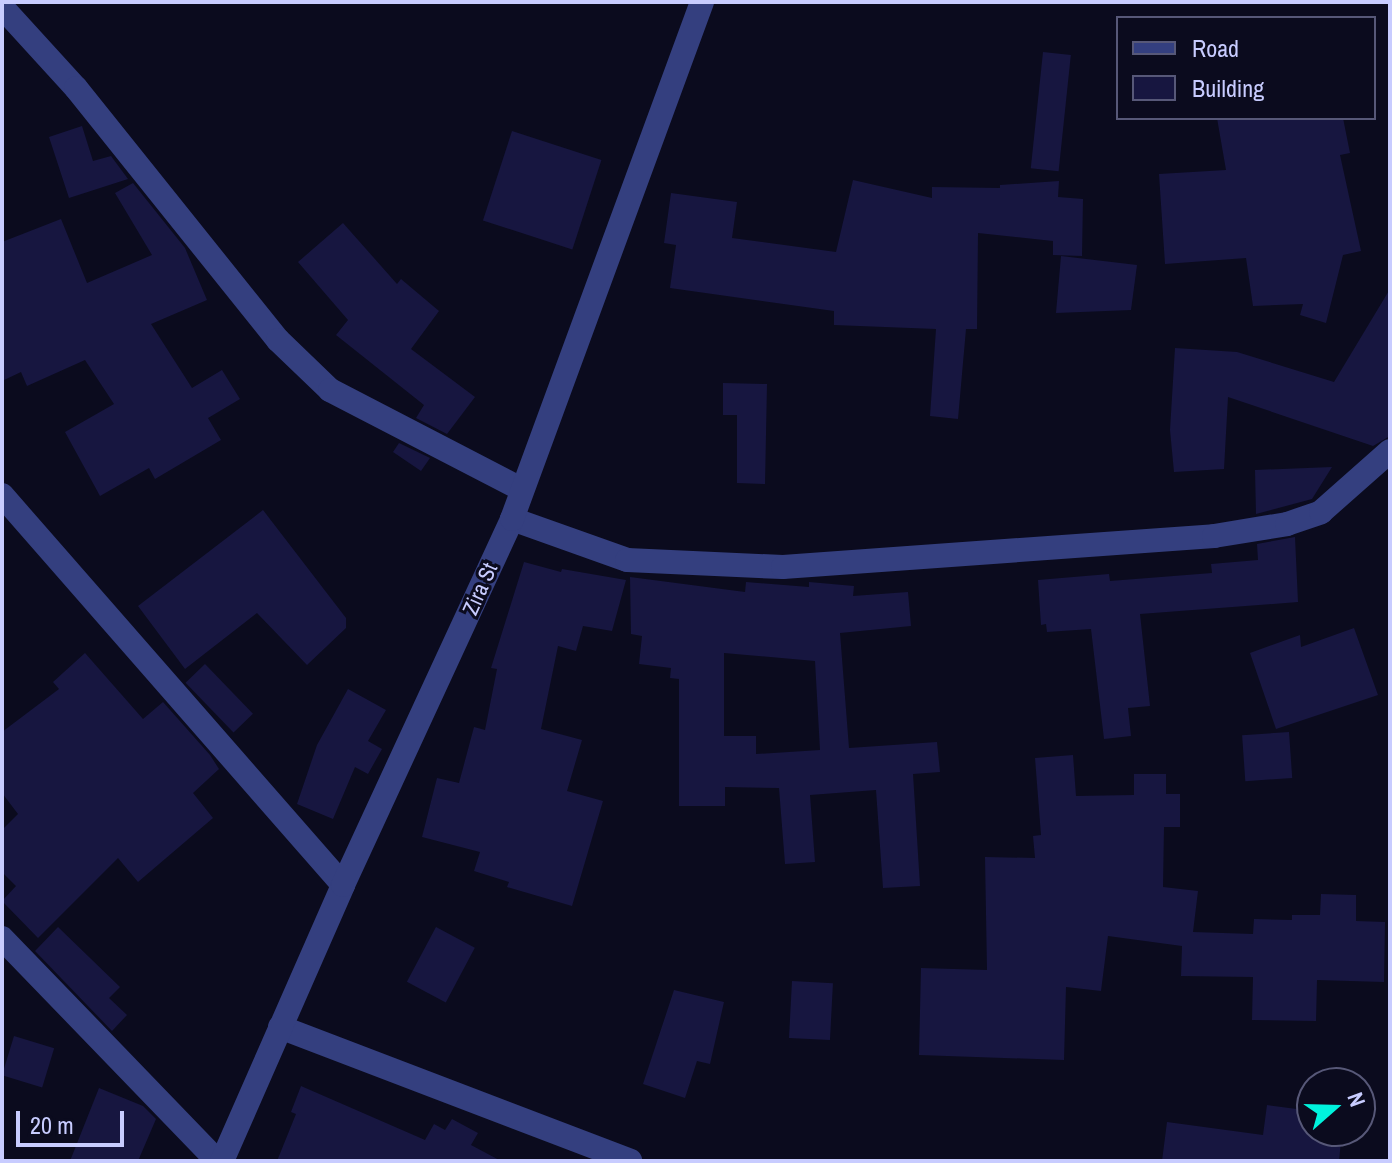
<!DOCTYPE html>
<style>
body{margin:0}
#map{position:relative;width:1392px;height:1163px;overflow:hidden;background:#0b0b1e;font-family:"Archivo Narrow",sans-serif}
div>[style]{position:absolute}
.building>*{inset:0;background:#171640;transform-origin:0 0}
.minor>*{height:24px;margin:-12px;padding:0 12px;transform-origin:12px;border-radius:12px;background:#343f7f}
span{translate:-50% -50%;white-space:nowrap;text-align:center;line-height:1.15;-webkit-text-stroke:6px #0b0b1e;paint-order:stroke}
.street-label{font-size:22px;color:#c8ccff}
.frame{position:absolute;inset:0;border:4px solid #c8ccff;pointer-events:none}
.legend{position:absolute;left:1116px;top:16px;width:260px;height:104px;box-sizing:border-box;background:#0b0b1e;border:2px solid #575878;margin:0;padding:10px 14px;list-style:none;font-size:24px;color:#c8ccff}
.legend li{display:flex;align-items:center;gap:16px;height:40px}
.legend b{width:40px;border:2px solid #575878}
.north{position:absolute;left:1296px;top:1067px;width:80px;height:80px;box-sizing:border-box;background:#0b0b1e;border:2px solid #575878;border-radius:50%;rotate:70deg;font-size:22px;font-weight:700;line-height:32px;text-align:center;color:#c8ccff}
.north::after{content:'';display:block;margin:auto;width:28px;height:36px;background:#00f3dd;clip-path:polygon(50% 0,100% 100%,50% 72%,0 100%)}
.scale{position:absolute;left:16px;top:1111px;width:108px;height:36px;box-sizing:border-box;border:4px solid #c8ccff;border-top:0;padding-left:10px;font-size:24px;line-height:28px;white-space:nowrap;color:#c8ccff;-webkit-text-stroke:6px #0b0b1e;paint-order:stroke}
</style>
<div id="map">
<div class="building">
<div style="left:1043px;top:52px;width:28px;height:117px;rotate:6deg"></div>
<div style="clip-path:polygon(1217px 118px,1343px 118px,1350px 153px,1340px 155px,1361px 251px,1343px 255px,1326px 323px,1300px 315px,1303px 304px,1253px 306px,1246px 258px,1165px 264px,1159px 174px,1226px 170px)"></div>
<div style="clip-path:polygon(82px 126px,93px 161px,111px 156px,128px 179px,69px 198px,49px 137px)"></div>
<div style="left:512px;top:131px;width:94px;height:94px;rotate:18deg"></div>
<div style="clip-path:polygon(853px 180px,932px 198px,932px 187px,1000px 188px,1000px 185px,1059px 181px,1058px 197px,1083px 199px,1082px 256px,1053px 255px,1053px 241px,978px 233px,977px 329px,966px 329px,958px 419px,930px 416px,936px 329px,834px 325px,834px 311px,670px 288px,676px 245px,664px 243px,671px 193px,737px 202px,732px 238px,836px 252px)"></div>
<div style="clip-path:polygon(133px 183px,185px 248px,207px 300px,151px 324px,192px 388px,222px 370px,240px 399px,208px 418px,221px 440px,155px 479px,149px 468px,100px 496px,65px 432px,114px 404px,85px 360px,27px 386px,21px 372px,2px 381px,2px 242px,61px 219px,87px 283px,152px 255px,115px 193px)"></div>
<div style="clip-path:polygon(343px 223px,397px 284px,401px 279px,439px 311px,411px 349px,475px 397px,447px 434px,416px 418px,424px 405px,336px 335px,348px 320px,298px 262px)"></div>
<div style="clip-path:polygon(1061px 256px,1137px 265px,1131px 310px,1056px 313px)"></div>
<div style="clip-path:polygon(1390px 289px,1390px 436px,1373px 446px,1228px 397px,1224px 469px,1174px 472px,1170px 430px,1175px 348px,1237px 352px,1334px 382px)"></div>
<div style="clip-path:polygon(723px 383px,767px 384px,765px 484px,737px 483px,737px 415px,723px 415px)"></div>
<div style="clip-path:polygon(399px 443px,430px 458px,421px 471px,393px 452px)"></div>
<div style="clip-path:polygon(1332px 467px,1312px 499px,1256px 514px,1255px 470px)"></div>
<div style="clip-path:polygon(263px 510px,346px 618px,346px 628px,307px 665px,257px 613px,185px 669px,138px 606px)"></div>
<div style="clip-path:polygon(1295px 537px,1298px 602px,1140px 614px,1150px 706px,1128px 708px,1131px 736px,1104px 739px,1091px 629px,1047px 632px,1046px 624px,1041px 625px,1038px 580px,1109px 574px,1110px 581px,1212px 573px,1211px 564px,1258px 560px,1257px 544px)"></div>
<div style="clip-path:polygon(524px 562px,561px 572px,562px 569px,626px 580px,612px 631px,583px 626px,576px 651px,558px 646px,541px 729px,582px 740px,567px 791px,603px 801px,572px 906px,507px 887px,509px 882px,474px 871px,480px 852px,422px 837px,437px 778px,459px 783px,474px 727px,485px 730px,497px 669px,491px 668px)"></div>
<div style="clip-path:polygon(evenodd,630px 577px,745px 592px,746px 582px,809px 587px,809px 582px,854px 586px,853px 596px,908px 592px,911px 626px,840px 633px,849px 748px,937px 742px,940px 772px,913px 774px,920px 886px,883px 888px,876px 790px,810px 795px,815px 862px,785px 864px,779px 788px,725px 787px,725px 806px,679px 806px,679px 679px,670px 678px,671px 668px,639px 664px,642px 636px,631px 634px,630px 577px,724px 653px,815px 661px,820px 750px,756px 754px,756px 736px,724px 736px,724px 653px)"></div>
<div style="clip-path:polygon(1354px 628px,1378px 695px,1276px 729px,1250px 653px,1300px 635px,1301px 647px)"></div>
<div style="clip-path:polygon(85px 653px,143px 719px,163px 702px,210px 755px,219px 769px,193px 793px,213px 818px,138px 882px,118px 858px,38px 938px,2px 901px,16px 886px,2px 872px,2px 830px,18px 814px,2px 793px,2px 732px,59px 689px,53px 682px)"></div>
<div style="left:205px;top:664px;width:69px;height:27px;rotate:46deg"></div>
<div style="clip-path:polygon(348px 689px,386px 710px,368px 741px,382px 749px,368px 774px,355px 767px,333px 819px,297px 804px,317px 745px)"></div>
<div style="left:1289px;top:732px;width:46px;height:47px;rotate:86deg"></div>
<div style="clip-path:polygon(1073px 755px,1076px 796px,1134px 795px,1134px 774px,1166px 774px,1166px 794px,1180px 794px,1180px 827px,1164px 827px,1163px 887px,1198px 891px,1193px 932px,1253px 934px,1254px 919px,1292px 920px,1292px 915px,1320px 915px,1321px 894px,1356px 895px,1356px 921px,1385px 922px,1384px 982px,1317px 980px,1316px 1021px,1252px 1020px,1253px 977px,1181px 976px,1182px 946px,1108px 936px,1101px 991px,1066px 987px,1064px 1060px,919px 1055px,921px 968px,987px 970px,985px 857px,1035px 858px,1033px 836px,1041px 835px,1035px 758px)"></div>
<div style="clip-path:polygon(58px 927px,120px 987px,109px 998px,127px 1015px,112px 1031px,35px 951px)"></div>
<div style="left:436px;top:927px;width:44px;height:62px;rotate:28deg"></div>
<div style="left:792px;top:981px;width:41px;height:57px;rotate:3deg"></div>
<div style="clip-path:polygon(674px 990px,724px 1002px,710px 1064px,697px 1061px,685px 1098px,643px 1084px)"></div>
<div style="left:14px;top:1036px;width:42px;height:41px;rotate:17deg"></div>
<div style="clip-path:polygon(301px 1086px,425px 1140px,434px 1124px,445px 1130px,452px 1119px,478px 1133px,471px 1145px,501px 1161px,277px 1161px,296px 1114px,291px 1112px)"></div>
<div style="clip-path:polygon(99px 1088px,143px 1106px,156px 1119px,138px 1161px,70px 1161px)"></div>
<div style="clip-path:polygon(1267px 1105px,1312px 1111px,1312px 1131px,1342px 1131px,1339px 1161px,1162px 1161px,1167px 1122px,1263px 1135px)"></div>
</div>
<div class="minor">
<div style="left:2px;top:7px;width:110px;rotate:47.6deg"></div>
<div style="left:76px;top:88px;width:323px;rotate:51.3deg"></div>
<div style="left:278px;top:340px;width:72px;rotate:43.9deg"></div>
<div style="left:330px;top:390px;width:215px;rotate:27.4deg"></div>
<div style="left:2px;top:495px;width:518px;rotate:48.83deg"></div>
<div style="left:512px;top:519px;width:122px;rotate:19.6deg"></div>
<div style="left:627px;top:560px;width:156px;rotate:2.6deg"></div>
<div style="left:783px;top:567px;width:432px;rotate:-4.1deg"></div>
<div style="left:1214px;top:536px;width:74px;rotate:-9.3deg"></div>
<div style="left:1287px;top:524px;width:36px;rotate:-19deg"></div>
<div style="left:1321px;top:512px;width:92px;rotate:-41.5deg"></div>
<div style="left:2px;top:938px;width:310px;rotate:46deg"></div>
<div style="left:280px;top:1027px;width:375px;rotate:20.9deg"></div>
<div style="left:222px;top:1161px;width:301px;rotate:-66.3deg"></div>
<div style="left:343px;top:885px;width:403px;rotate:-65.2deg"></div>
<div style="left:512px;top:519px;width:551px;rotate:-69.82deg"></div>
</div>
<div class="street-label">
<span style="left:480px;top:589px;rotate:-66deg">Zira St</span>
</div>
<div class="frame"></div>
<ul class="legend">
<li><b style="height:10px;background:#343f7f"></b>Road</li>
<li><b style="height:22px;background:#171640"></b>Building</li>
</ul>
<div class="north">N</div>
<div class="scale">20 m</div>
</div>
